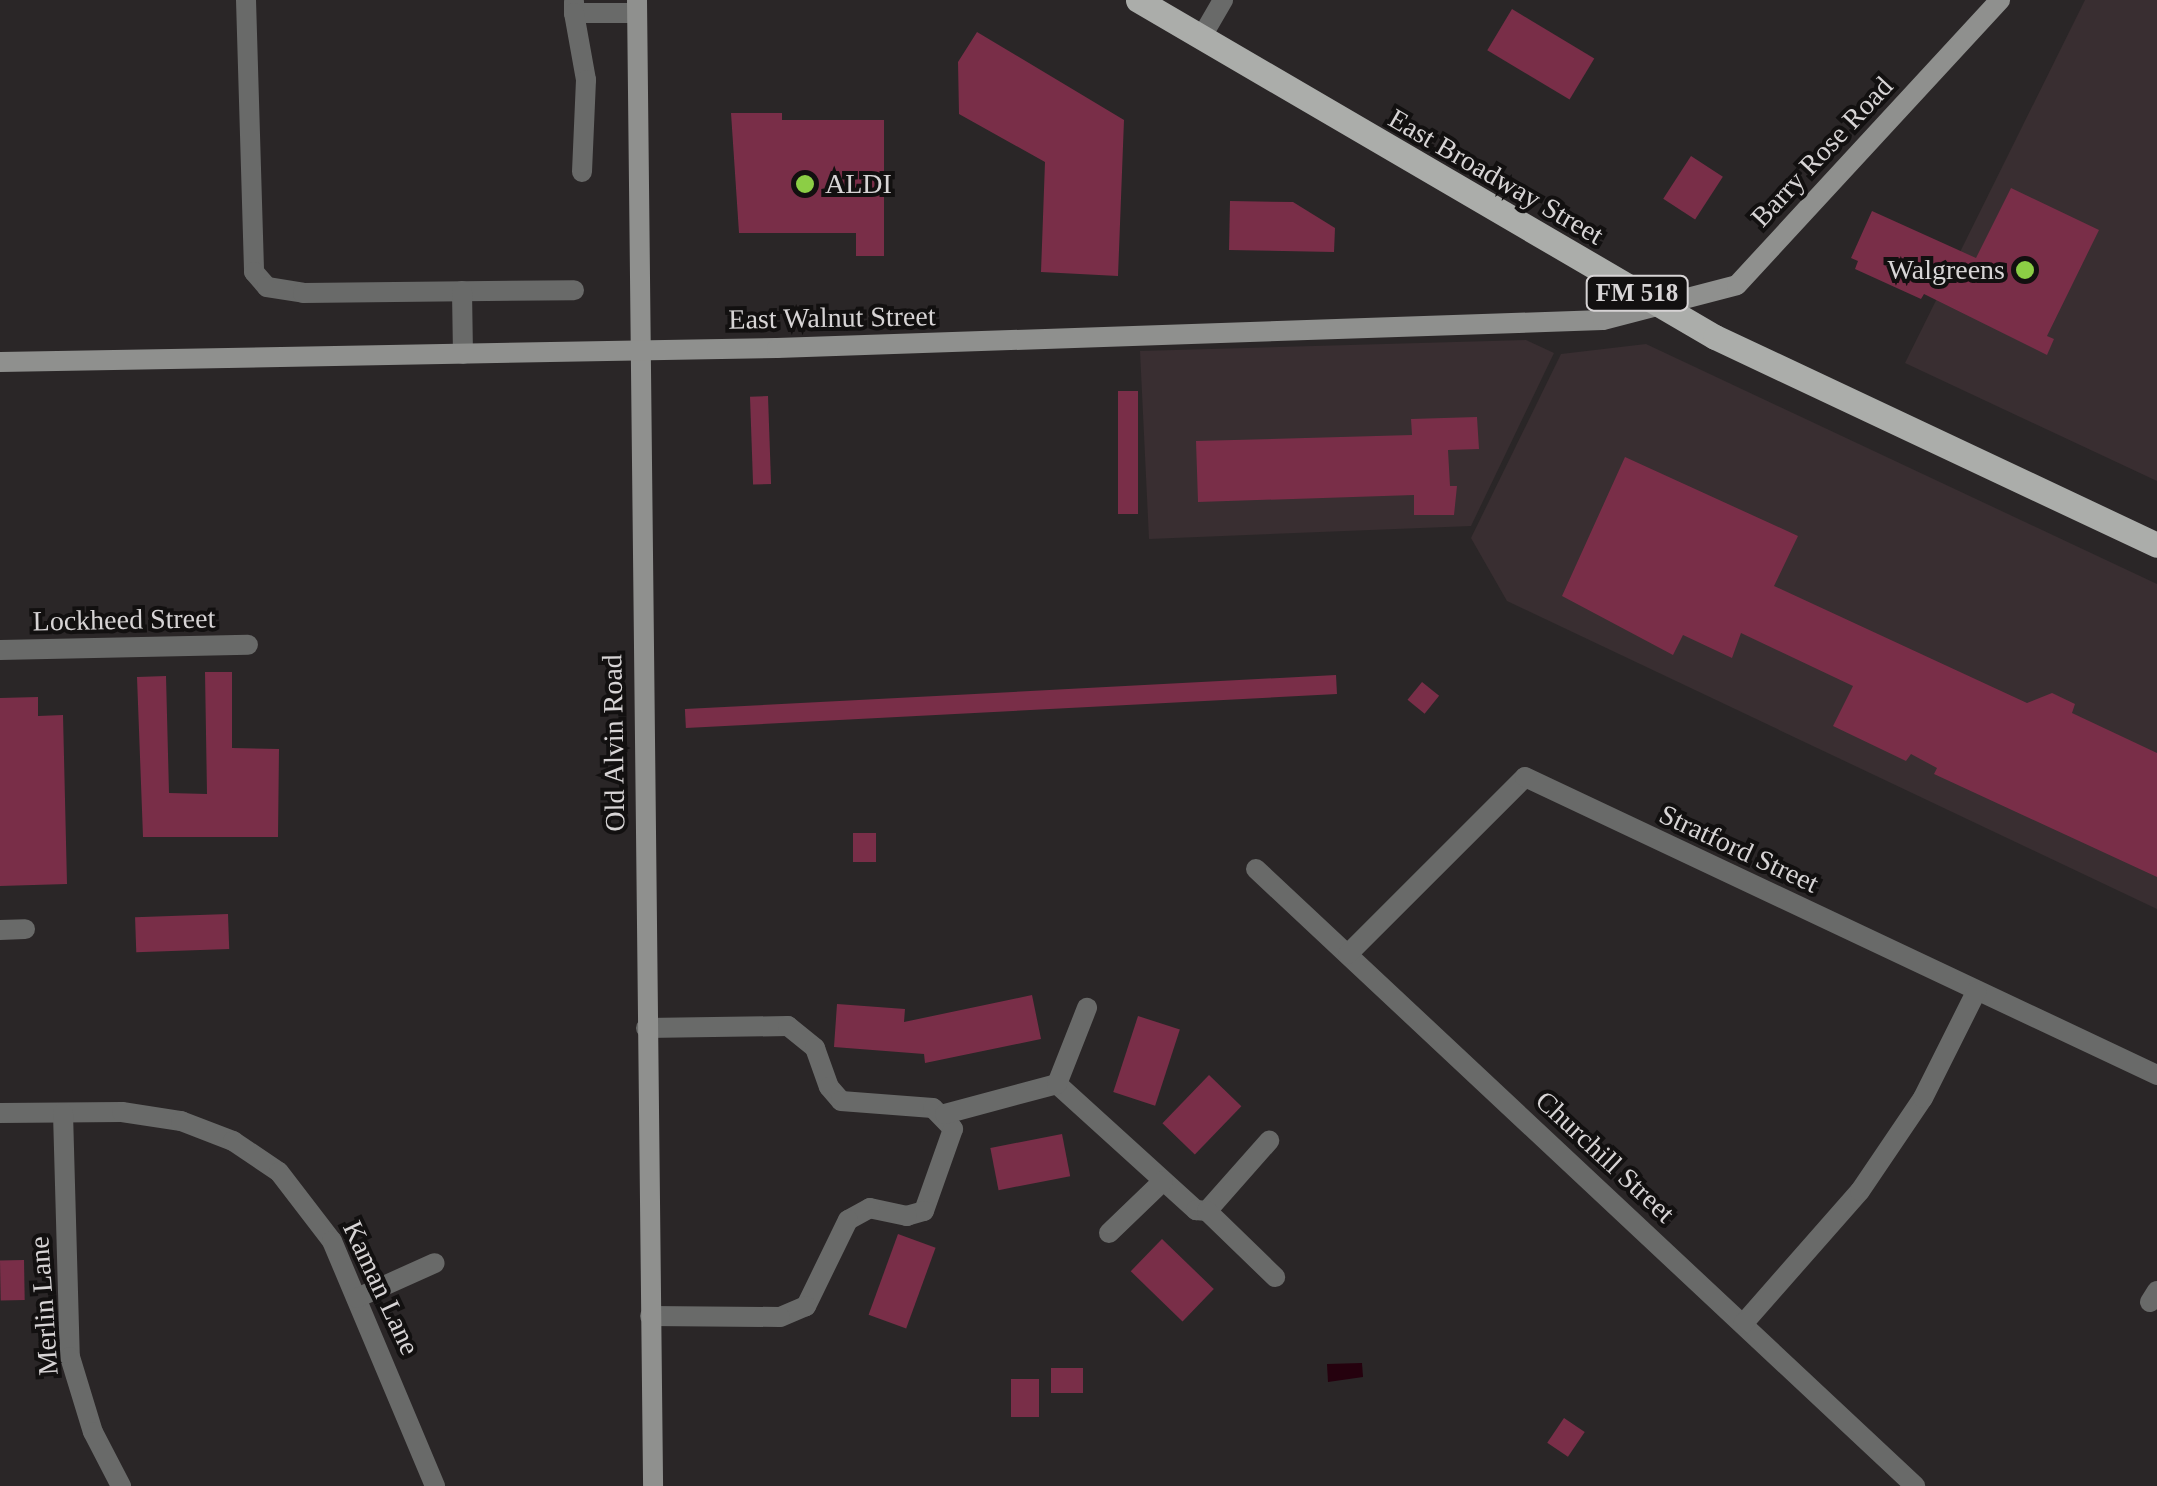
<!DOCTYPE html>
<style>
body{margin:0}
#map{position:relative;width:2157px;height:1486px;overflow:hidden;background:#2a2627;font-family:Georgia,serif}
div>[style]{position:absolute}
.built>*{inset:0;background:#392e31}
.water>*{inset:0;background:#25010e}
.building>*{inset:0;background:#792e48;transform-origin:0 0}
.street>*{height:20px;margin:-10px;padding:0 10px;transform-origin:10px;border-radius:10px;background:#696a69}
.secondary>*{height:20px;margin:-10px;padding:0 10px;transform-origin:10px;border-radius:10px;background:#8f908e}
.primary>*{height:25px;margin:-12.5px;padding:0 12.5px;transform-origin:12.5px;border-radius:12.5px;background:#abadaa}
.dots>*{width:28px;height:28px;translate:-50% -50%;box-sizing:border-box;border:5px solid #121010;border-radius:50%}
span{translate:-50% -50%;white-space:nowrap;text-align:center;line-height:1.15;-webkit-text-stroke:8px #121010;paint-order:stroke}
.shield-label span{padding:2px 8px;background:#121010;border:2px solid;border-radius:8px;-webkit-text-stroke-width:0}
.shield-label{font-size:25px;color:#d7d4d5;font-weight:700}
.street-label{font-size:28px;color:#d7d4d5}
.poi-label{font-size:28px;color:#d7d4d5}
.left{translate:0 -50%;text-align:left}
.right{translate:-100% -50%;text-align:right}
</style>
<div id="map">
<div class="built">
<div style="clip-path:polygon(2085px 0,2157px 0,2157px 481px,1905px 363px)"></div>
<div style="clip-path:polygon(1526px 340px,1554px 353px,1471px 526px,1149px 539px,1140px 351px)"></div>
<div style="clip-path:polygon(1646px 344px,2157px 584px,2157px 909px,1507px 601px,1471px 538px,1561px 354px)"></div>
</div>
<div class="water">
<div style="clip-path:polygon(1362px 1363px,1363px 1377px,1328px 1382px,1327px 1364px)"></div>
</div>
<div class="building">
<div style="left:1512px;top:9px;width:96px;height:48px;rotate:31deg"></div>
<div style="clip-path:polygon(977px 32px,1124px 120px,1118px 276px,1041px 272px,1045px 162px,959px 114px,958px 62px)"></div>
<div style="clip-path:polygon(731px 113px,782px 113px,782px 120px,884px 120px,884px 256px,856px 256px,856px 233px,739px 233px)"></div>
<div style="left:1691px;top:156px;width:38px;height:51px;rotate:33deg"></div>
<div style="clip-path:polygon(2011px 188px,2099px 230px,2047px 336px,2054px 339px,2047px 355px,1924px 294px,1921px 299px,1855px 269px,1858px 261px,1851px 258px,1872px 211px,1976px 258px)"></div>
<div style="clip-path:polygon(1230px 201px,1293px 202px,1335px 228px,1334px 252px,1229px 250px)"></div>
<div style="left:1118px;top:391px;width:20px;height:123px"></div>
<div style="left:768px;top:396px;width:88px;height:18px;rotate:88deg"></div>
<div style="clip-path:polygon(1477px 417px,1479px 449px,1448px 450px,1450px 486px,1457px 486px,1454px 515px,1414px 515px,1414px 495px,1198px 502px,1196px 441px,1412px 435px,1411px 419px)"></div>
<div style="clip-path:polygon(1625px 457px,1798px 536px,1774px 586px,2027px 703px,2052px 693px,2075px 704px,2072px 713px,2157px 753px,2157px 877px,1934px 774px,1937px 768px,1911px 754px,1906px 761px,1833px 726px,1853px 686px,1741px 633px,1732px 658px,1683px 635px,1673px 655px,1562px 596px)"></div>
<div style="clip-path:polygon(205px 672px,232px 672px,232px 748px,279px 749px,278px 837px,143px 837px,137px 677px,166px 676px,169px 793px,207px 794px)"></div>
<div style="left:1336px;top:675px;width:19px;height:652px;rotate:87deg"></div>
<div style="left:1422px;top:682px;width:22px;height:23px;rotate:39deg"></div>
<div style="clip-path:polygon(38px 697px,38px 716px,63px 715px,67px 884px,0 886px,0 698px)"></div>
<div style="left:853px;top:833px;width:23px;height:29px"></div>
<div style="left:228px;top:914px;width:35px;height:93px;rotate:88deg"></div>
<div style="clip-path:polygon(1032px 995px,1041px 1039px,925px 1063px,924px 1054px,834px 1047px,837px 1004px,905px 1009px,904px 1022px)"></div>
<div style="left:1138px;top:1016px;width:44px;height:80px;rotate:18deg"></div>
<div style="left:1209px;top:1075px;width:45px;height:67px;rotate:44deg"></div>
<div style="left:1062px;top:1134px;width:43px;height:73px;rotate:79deg"></div>
<div style="left:898px;top:1234px;width:40px;height:86px;rotate:20deg"></div>
<div style="left:1162px;top:1239px;width:72px;height:45px;rotate:44deg"></div>
<div style="left:24px;top:1260px;width:40px;height:24px;rotate:89deg"></div>
<div style="left:1051px;top:1368px;width:32px;height:25px"></div>
<div style="left:1011px;top:1379px;width:28px;height:38px"></div>
<div style="left:1564px;top:1418px;width:25px;height:30px;rotate:34deg"></div>
</div>
<div class="street">
<div style="left:246px;top:0;width:272px;rotate:88.3deg"></div>
<div style="left:254px;top:272px;width:20px;rotate:49deg"></div>
<div style="left:267px;top:287px;width:36px;rotate:9deg"></div>
<div style="left:303px;top:293px;width:271px;rotate:-0.6deg"></div>
<div style="left:574px;top:2px;width:11px;rotate:90deg"></div>
<div style="left:574px;top:13px;width:63px"></div>
<div style="left:574px;top:13px;width:68px;rotate:79.8deg"></div>
<div style="left:586px;top:80px;width:92px;rotate:92.5deg"></div>
<div style="left:1201px;top:38px;width:44px;rotate:-59.9deg"></div>
<div style="left:462px;top:291px;width:63px;rotate:89.1deg"></div>
<div style="left:0;top:650px;width:248px;rotate:-1.2deg"></div>
<div style="left:1256px;top:869px;width:903px;rotate:43.11deg"></div>
<div style="left:0;top:930px;width:25px;rotate:-2deg"></div>
<div style="left:1348px;top:954px;width:250px;rotate:-45deg"></div>
<div style="left:1525px;top:777px;width:699px;rotate:25.24deg"></div>
<div style="left:646px;top:1028px;width:142px;rotate:-0.8deg"></div>
<div style="left:788px;top:1026px;width:35px;rotate:39deg"></div>
<div style="left:815px;top:1048px;width:41px;rotate:70.3deg"></div>
<div style="left:829px;top:1087px;width:18px;rotate:49deg"></div>
<div style="left:841px;top:1101px;width:92px;rotate:4.4deg"></div>
<div style="left:933px;top:1108px;width:29px;rotate:46deg"></div>
<div style="left:953px;top:1129px;width:87px;rotate:109.5deg"></div>
<div style="left:924px;top:1211px;width:18px;rotate:164deg"></div>
<div style="left:907px;top:1216px;width:38px;rotate:-168deg"></div>
<div style="left:870px;top:1208px;width:25px;rotate:151deg"></div>
<div style="left:848px;top:1220px;width:96px;rotate:116deg"></div>
<div style="left:806px;top:1306px;width:28px;rotate:157deg"></div>
<div style="left:780px;top:1317px;width:130px;rotate:-179.6deg"></div>
<div style="left:1057px;top:1084px;width:188px;rotate:42.2deg"></div>
<div style="left:1196px;top:1210px;width:11px;rotate:5deg"></div>
<div style="left:1207px;top:1211px;width:94px;rotate:-48.5deg"></div>
<div style="left:0;top:1113px;width:122px;rotate:-0.5deg"></div>
<div style="left:122px;top:1112px;width:60px;rotate:8.7deg"></div>
<div style="left:181px;top:1121px;width:56px;rotate:21deg"></div>
<div style="left:233px;top:1141px;width:55px;rotate:34deg"></div>
<div style="left:279px;top:1172px;width:87px;rotate:52.5deg"></div>
<div style="left:332px;top:1241px;width:266px;rotate:67.2deg"></div>
<div style="left:63px;top:1113px;width:244px;rotate:88.4deg"></div>
<div style="left:70px;top:1357px;width:78px;rotate:73deg"></div>
<div style="left:93px;top:1432px;width:61px;rotate:62.6deg"></div>
<div style="left:945px;top:1114px;width:116px;rotate:-15deg"></div>
<div style="left:1057px;top:1084px;width:82px;rotate:-68.5deg"></div>
<div style="left:1207px;top:1211px;width:95px;rotate:44.1deg"></div>
<div style="left:1109px;top:1233px;width:75px;rotate:-43.9deg"></div>
<div style="left:357px;top:1298px;width:85px;rotate:-24.2deg"></div>
<div style="left:2150px;top:1302px;width:13px;rotate:-58deg"></div>
<div style="left:1743px;top:1324px;width:177px;rotate:-48.7deg"></div>
<div style="left:1860px;top:1191px;width:112px;rotate:-55.9deg"></div>
<div style="left:1923px;top:1098px;width:119px;rotate:-63.4deg"></div>
</div>
<div class="secondary">
<div style="left:637px;top:0;width:1486px;rotate:89.38deg"></div>
<div style="left:0;top:362px;width:777px;rotate:-1.03deg"></div>
<div style="left:777px;top:348px;width:826px;rotate:-1.94deg"></div>
<div style="left:1603px;top:320px;width:138px;rotate:-14.6deg"></div>
<div style="left:1737px;top:285px;width:388px;rotate:-47.3deg"></div>
</div>
<div class="primary">
<div style="left:1138px;top:0;width:668px;rotate:30.29deg"></div>
<div style="left:1715px;top:337px;width:488px;rotate:25.2deg"></div>
</div>
<div class="dots">
<div style="left:805px;top:184px;background:#8cce45"></div>
<div style="left:2025px;top:270px;background:#8cce45"></div>
</div>
<div class="shield-label">
<span style="left:1637px;top:293px">FM 518</span>
</div>
<div class="street-label">
<span style="left:1822px;top:152px;rotate:-47deg">Barry Rose Road</span>
<span style="left:1496px;top:177px;rotate:30deg">East Broadway Street</span>
<span style="left:832px;top:318px;rotate:-1deg">East Walnut Street</span>
<span style="left:124px;top:620px;rotate:-1deg">Lockheed Street</span>
<span style="left:614px;top:743px;rotate:-91deg">Old Alvin Road</span>
<span style="left:1739px;top:849px;rotate:25deg">Stratford Street</span>
<span style="left:1605px;top:1157px;rotate:43deg">Churchill Street</span>
<span style="left:381px;top:1288px;rotate:65deg">Kaman Lane</span>
<span style="left:44px;top:1306px;rotate:-94deg">Merlin Lane</span>
</div>
<div class="poi-label">
<span class="left" style="left:825px;top:184px">ALDI</span>
<span class="right" style="left:2005px;top:270px">Walgreens</span>
</div>
</div>
